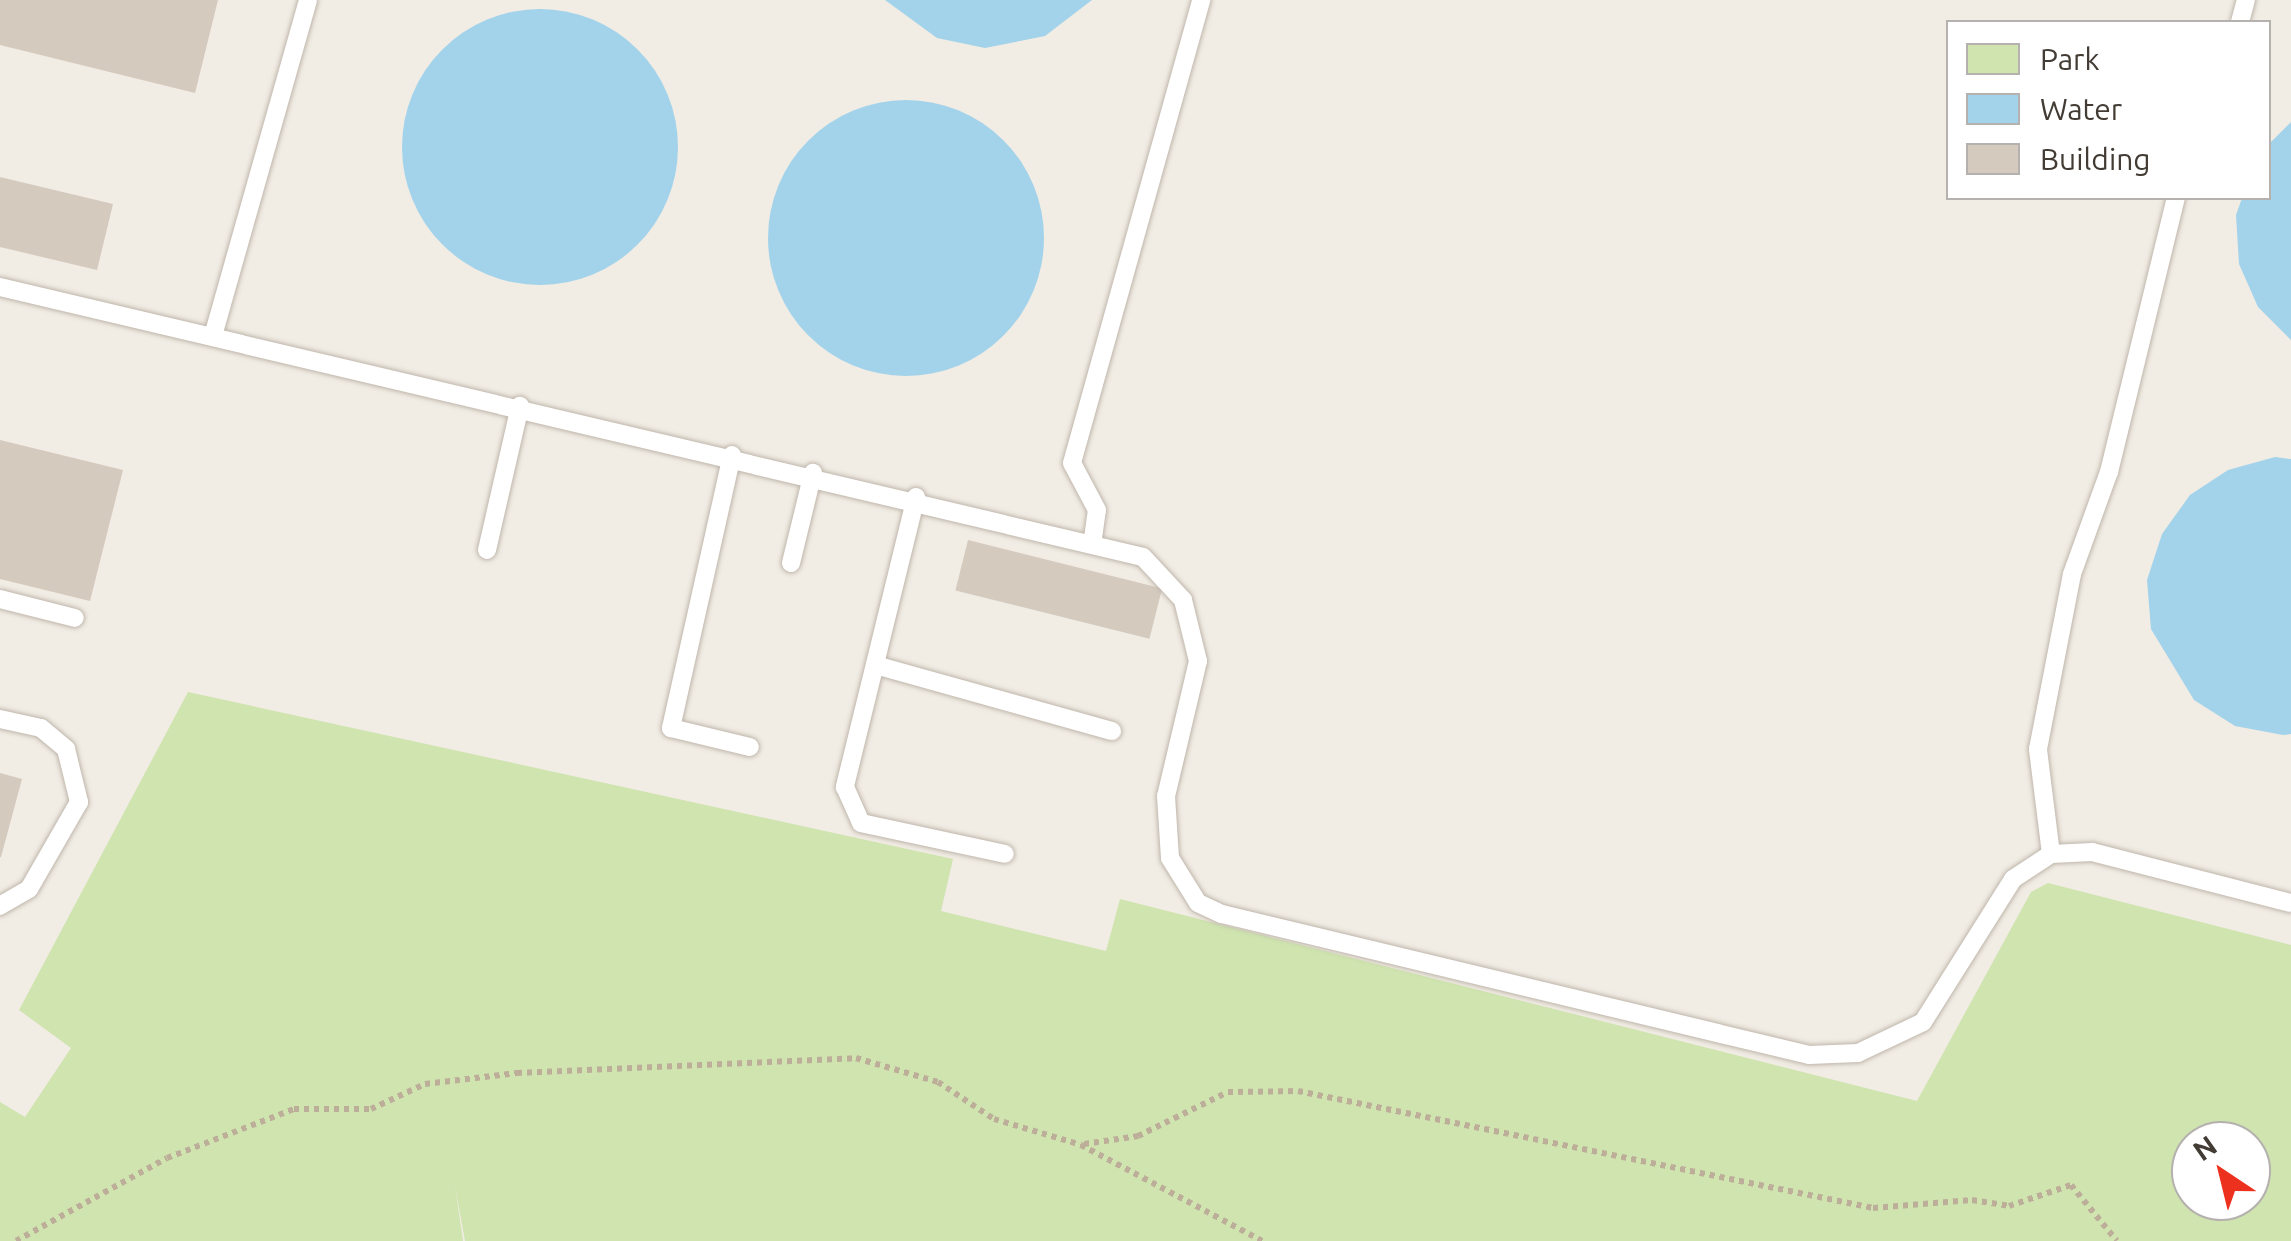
<!DOCTYPE html>
<style>
body{margin:0}
#map{position:relative;width:2291px;height:1241px;overflow:hidden;background:#f1ece4;font-family:Ubuntu,sans-serif}
div>[style]{position:absolute}
.green>*{inset:0;background:#cfe4af}
.water>*{inset:0;background:#a3d3eb}
.round{border-radius:50%}
.building>*{inset:0;background:#d5cabe;transform-origin:0 0}
.path>*{height:6px;margin-top:-3px;transform-origin:0;background:repeating-linear-gradient(90deg,#bdae9a 0 5px,transparent 0 10px)}
.roads{filter:drop-shadow(0 0 2px #bfb6ab) drop-shadow(0 0 2px #bfb6ab)}
.lane>*{height:18px;margin:-9px;padding:0 9px;transform-origin:9px;border-radius:9px;background:#fff}
span{translate:-50% -50%;white-space:nowrap;text-align:center;line-height:1.15;-webkit-text-stroke:9px #fff;paint-order:stroke}
.legend{position:absolute;left:1946px;top:20px;width:325px;height:180px;box-sizing:border-box;background:#fff;border:2px solid #b4b1ae;margin:0;padding:12px 18px;list-style:none;font-size:30px;color:#433c35}
.legend li{display:flex;align-items:center;gap:20px;height:50px}
.legend b{width:50px;border:2px solid #b4b1ae}
.north{position:absolute;left:2171px;top:1121px;width:100px;height:100px;box-sizing:border-box;background:#fff;border:2px solid #b4b1ae;border-radius:50%;rotate:325deg;font-size:28px;font-weight:700;line-height:40px;text-align:center;color:#433c35}
.north::after{content:'';display:block;margin:auto;width:35px;height:45px;background:#ed311f;clip-path:polygon(50% 0,100% 100%,50% 72%,0 100%)}
</style>
<div id="map">
<div class="green">
<div style="clip-path:polygon(evenodd,188px 692px,953px 859px,941px 911px,1106px 951px,1120px 899px,1917px 1101px,2031px 892px,2048px 883px,2291px 945px,2291px 1241px,465px 1241px,455px 1186px,463px 1241px,0 1241px,0 1102px,25px 1117px,71px 1048px,19px 1010px,188px 692px,2191px 1141px,2251px 1141px,2251px 1201px,2191px 1201px,2191px 1141px)"></div>
</div>
<div class="water">
<div style="clip-path:polygon(885px 0,1092px 0,1045px 36px,985px 48px,937px 38px)"></div>
<div class="round" style="left:402px;top:9px;width:276px;height:276px"></div>
<div class="round" style="left:768px;top:100px;width:276px;height:276px"></div>
<div style="clip-path:polygon(2291px 122px,2291px 340px,2258px 307px,2239px 264px,2236px 215px,2242px 198px,2268px 198px,2269px 144px)"></div>
<div style="clip-path:polygon(2275px 457px,2291px 459px,2291px 734px,2283px 735px,2235px 726px,2194px 700px,2151px 629px,2147px 580px,2162px 534px,2190px 495px,2228px 470px)"></div>
</div>
<div class="building">
<div style="clip-path:polygon(0 0,218px 0,195px 93px,0 45px)"></div>
<div style="clip-path:polygon(0 177px,113px 204px,97px 270px,0 247px)"></div>
<div style="clip-path:polygon(0 440px,123px 470px,90px 601px,0 579px)"></div>
<div style="left:968px;top:540px;width:200px;height:52px;rotate:14deg"></div>
<div style="clip-path:polygon(0 773px,22px 779px,1px 857px,0 857px)"></div>
</div>
<div class="path">
<div style="left:1084px;top:1144px;width:55px;rotate:-8.4deg"></div>
<div style="left:1138px;top:1136px;width:100px;rotate:-26.1deg"></div>
<div style="left:1228px;top:1092px;width:70px;rotate:-0.8deg"></div>
<div style="left:1298px;top:1091px;width:587px;rotate:11.5deg"></div>
<div style="left:1873px;top:1208px;width:99px;rotate:-4.6deg"></div>
<div style="left:1972px;top:1200px;width:37px;rotate:9deg"></div>
<div style="left:2009px;top:1206px;width:65px;rotate:-18.7deg"></div>
<div style="left:2071px;top:1185px;width:72px;rotate:50.6deg"></div>
<div style="left:16px;top:1241px;width:172px;rotate:-28.8deg"></div>
<div style="left:167px;top:1158px;width:136px;rotate:-21.1deg"></div>
<div style="left:294px;top:1109px;width:77px"></div>
<div style="left:371px;top:1109px;width:60px;rotate:-24.8deg"></div>
<div style="left:425px;top:1084px;width:93px;rotate:-6.8deg"></div>
<div style="left:517px;top:1073px;width:339px;rotate:-2.5deg"></div>
<div style="left:856px;top:1058px;width:85px;rotate:16.3deg"></div>
<div style="left:938px;top:1082px;width:67px;rotate:33.5deg"></div>
<div style="left:994px;top:1119px;width:91px;rotate:16.6deg"></div>
<div style="left:1081px;top:1145px;width:205px;rotate:27.9deg"></div>
</div>
<div class="roads">
<div class="lane">
<div style="left:2240px;top:22px;width:23px;rotate:-75deg"></div>
<div style="left:0;top:287px;width:1174px;rotate:13.29deg"></div>
<div style="left:1143px;top:557px;width:59px;rotate:47.1deg"></div>
<div style="left:1183px;top:600px;width:63px;rotate:76.2deg"></div>
<div style="left:1198px;top:661px;width:139px;rotate:103.3deg"></div>
<div style="left:1166px;top:796px;width:62px;rotate:86.3deg"></div>
<div style="left:1170px;top:858px;width:53px;rotate:58.1deg"></div>
<div style="left:1198px;top:903px;width:26px;rotate:25deg"></div>
<div style="left:1222px;top:914px;width:604px;rotate:13.51deg"></div>
<div style="left:1809px;top:1055px;width:49px;rotate:-2.3deg"></div>
<div style="left:1858px;top:1053px;width:72px;rotate:-25.5deg"></div>
<div style="left:1923px;top:1022px;width:169px;rotate:-57.8deg"></div>
<div style="left:2013px;top:879px;width:45px;rotate:-33.3deg"></div>
<div style="left:2051px;top:854px;width:41px;rotate:-2.8deg"></div>
<div style="left:2092px;top:852px;width:205px;rotate:14.4deg"></div>
<div style="left:213px;top:336px;width:349px;rotate:-74.2deg"></div>
<div style="left:732px;top:455px;width:280px;rotate:102.6deg"></div>
<div style="left:671px;top:728px;width:81px;rotate:13.5deg"></div>
<div style="left:916px;top:497px;width:299px;rotate:103.8deg"></div>
<div style="left:845px;top:787px;width:39px;rotate:66deg"></div>
<div style="left:861px;top:823px;width:147px;rotate:12.1deg"></div>
<div style="left:1093px;top:538px;width:28px;rotate:-82deg"></div>
<div style="left:1097px;top:510px;width:53px;rotate:-118deg"></div>
<div style="left:1072px;top:463px;width:481px;rotate:-74.4deg"></div>
<div style="left:487px;top:550px;width:148px;rotate:-77.1deg"></div>
<div style="left:791px;top:563px;width:93px;rotate:-76.3deg"></div>
<div style="left:0;top:599px;width:77px;rotate:14.2deg"></div>
<div style="left:879px;top:666px;width:242px;rotate:15.6deg"></div>
<div style="left:0;top:719px;width:42px;rotate:12.4deg"></div>
<div style="left:41px;top:728px;width:33px;rotate:40deg"></div>
<div style="left:66px;top:749px;width:55px;rotate:76.2deg"></div>
<div style="left:79px;top:802px;width:100px;rotate:119.9deg"></div>
<div style="left:29px;top:889px;width:34px;rotate:150deg"></div>
<div style="left:2051px;top:854px;width:106px;rotate:-97.1deg"></div>
<div style="left:2038px;top:749px;width:178px;rotate:-79deg"></div>
<div style="left:2072px;top:574px;width:109px;rotate:-70.1deg"></div>
<div style="left:2109px;top:472px;width:282px;rotate:-76.3deg"></div>
</div>
</div>
<ul class="legend">
<li><b style="height:28px;background:#cfe4af"></b>Park</li>
<li><b style="height:28px;background:#a3d3eb"></b>Water</li>
<li><b style="height:28px;background:#d5cabe"></b>Building</li>
</ul>
<div class="north">N</div>
</div>
